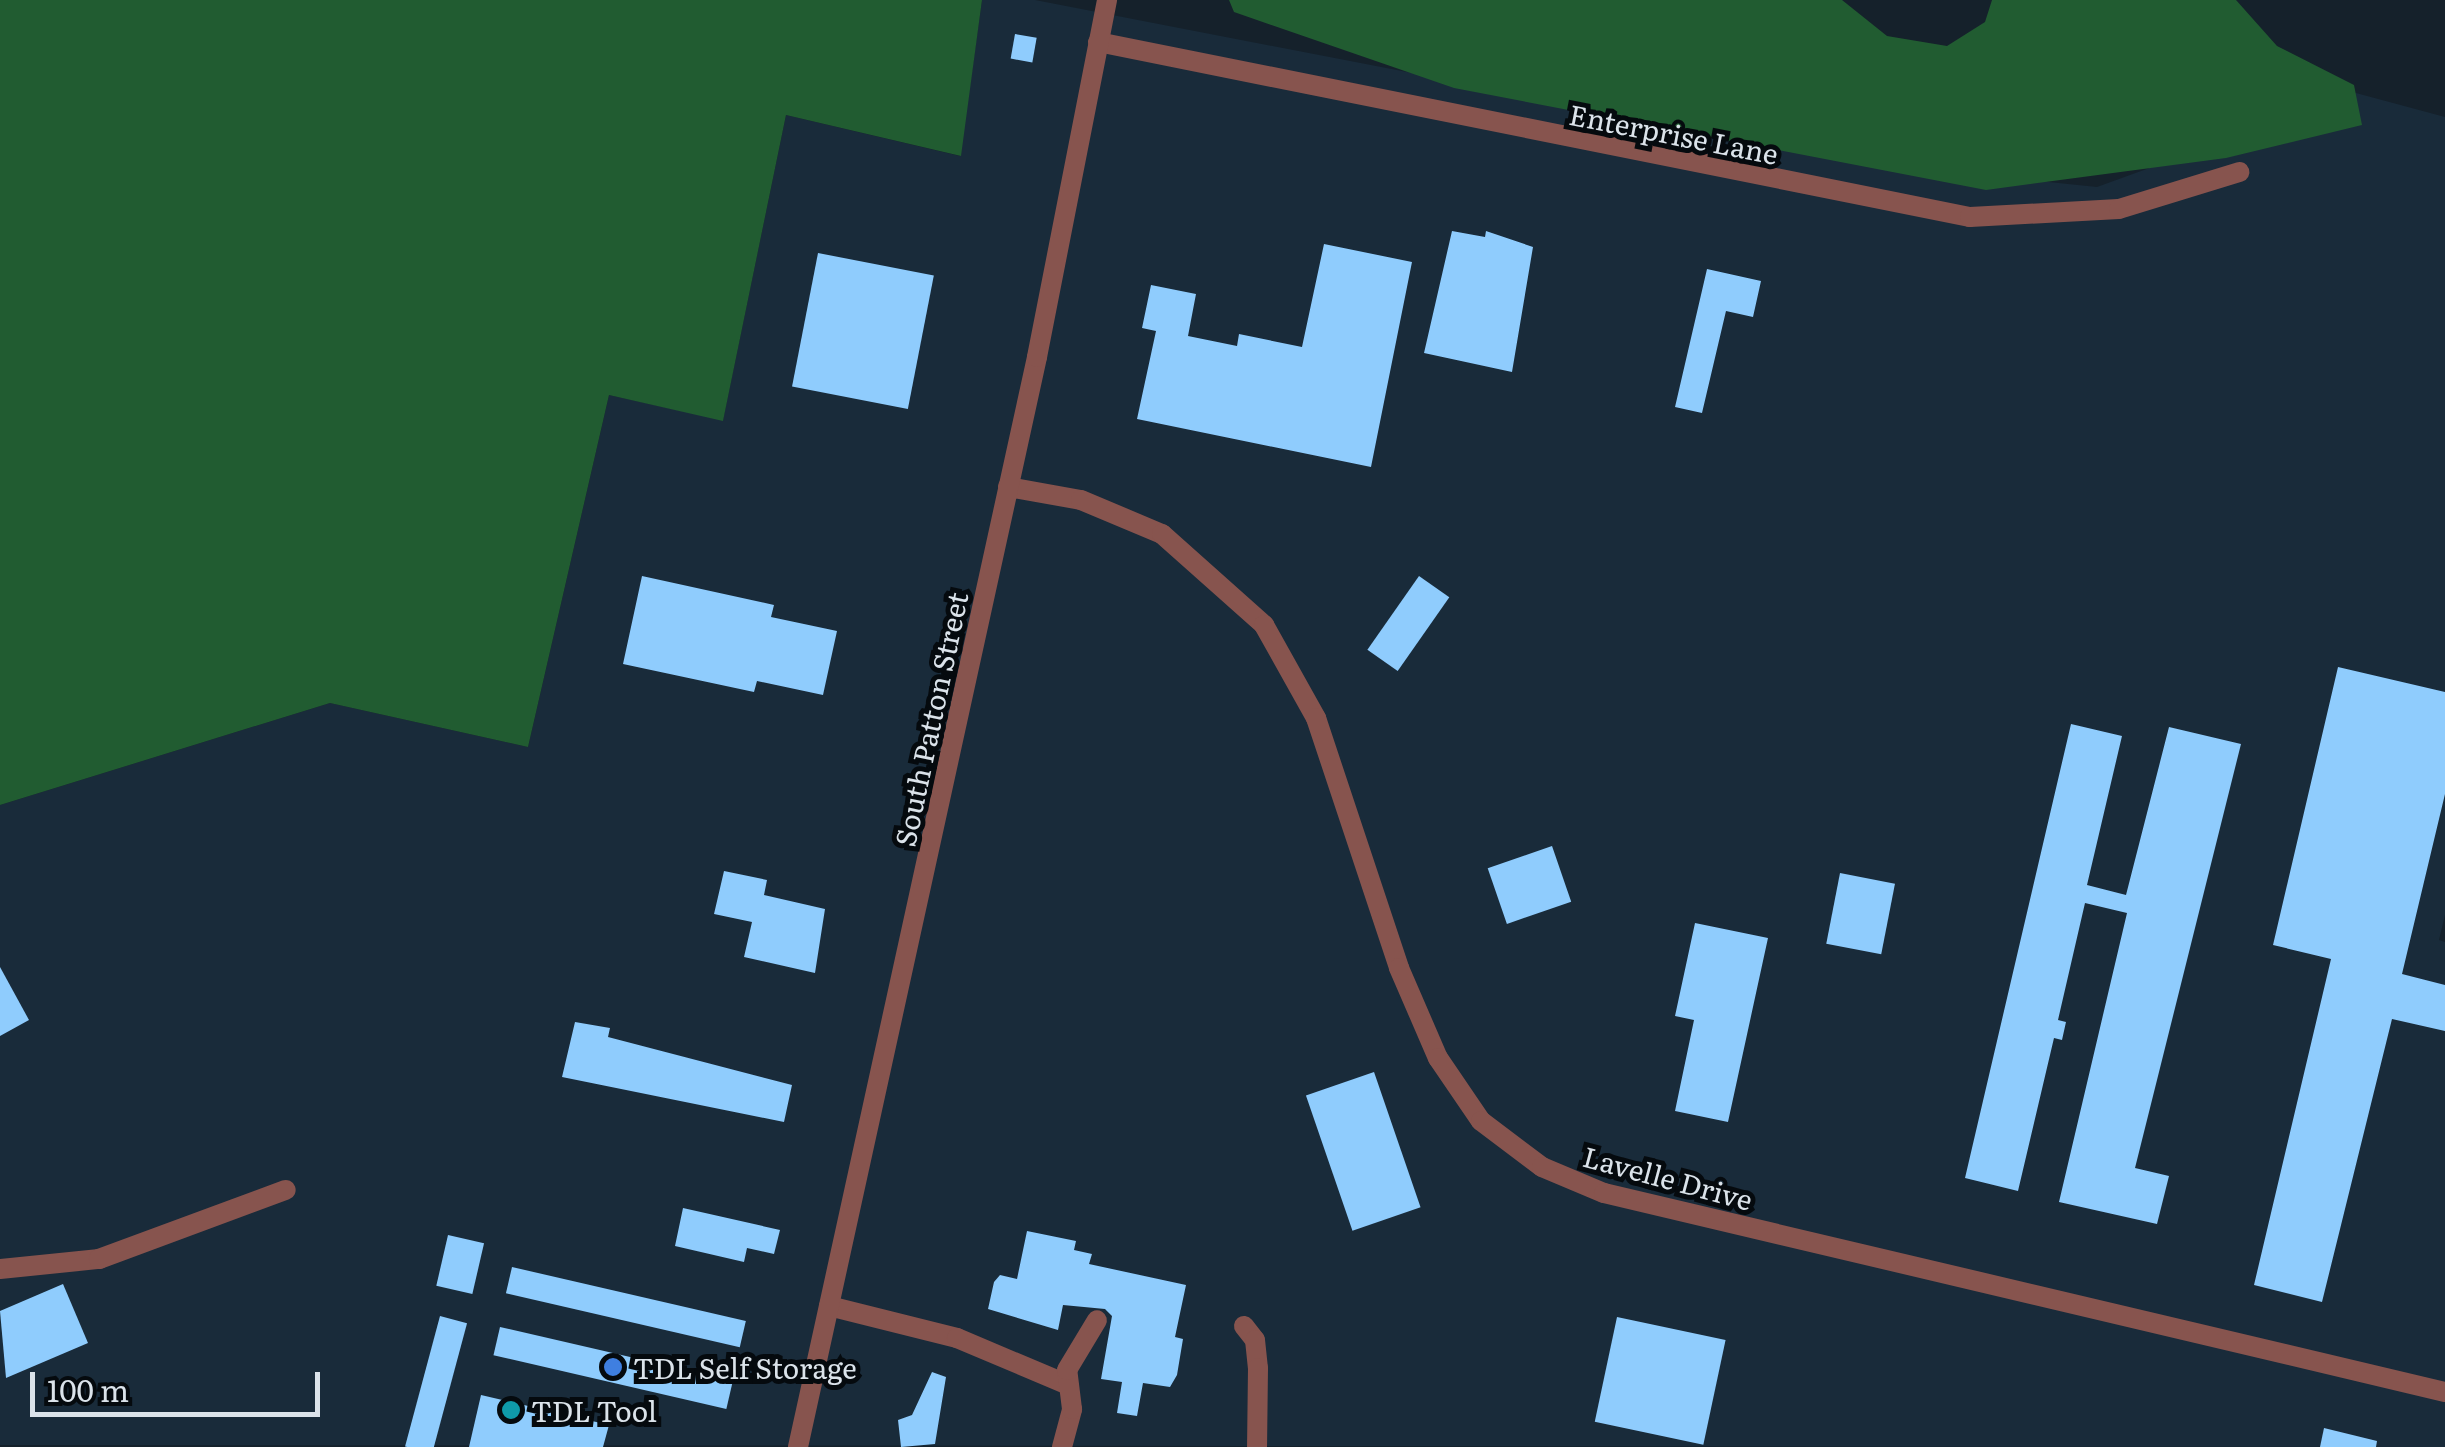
<!DOCTYPE html>
<style>
body{margin:0}
#map{position:relative;width:2445px;height:1447px;overflow:hidden;background:#15212b;font-family:Literata,serif}
div>[style]{position:absolute}
.built>*{inset:0;background:#192b3a}
.forest>*{inset:0;background:#215c31}
.building>*{inset:0;background:#8fccfd;transform-origin:0 0}
.minor>*{height:20px;margin:-10px;padding:0 10px;transform-origin:10px;border-radius:10px;background:#87544e}
.dots>*{width:28px;height:28px;translate:-50% -50%;box-sizing:border-box;border:5px solid #050a0e;border-radius:50%}
span{translate:-50% -50%;white-space:nowrap;text-align:center;line-height:1.15;-webkit-text-stroke:10px #050a0e;paint-order:stroke}
.street-label{font-size:28px;color:#dbe3ea}
.poi-label{font-size:28px;color:#dbe3ea}
.left{translate:0 -50%;text-align:left}
.scale{position:absolute;left:30px;top:1372px;width:290px;height:45px;box-sizing:border-box;border:5px solid #dbe3ea;border-top:0;padding-left:12px;font-size:30px;line-height:35px;white-space:nowrap;color:#dbe3ea;-webkit-text-stroke:8px #050a0e;paint-order:stroke}
</style>
<div id="map">
<div class="built">
<div style="clip-path:polygon(982px 0,1035px 0,1887px 165px,2097px 187px,2356px 93px,2445px 117px,2445px 915px,2439px 940px,2445px 942px,2445px 1447px,0 1445px,0 805px,330px 703px,528px 747px,609px 395px,723px 420px,786px 115px,960px 156px)"></div>
</div>
<div class="forest">
<div style="clip-path:polygon(0 0,982px 0,961px 156px,786px 115px,723px 421px,609px 395px,528px 747px,330px 703px,0 805px)"></div>
<div style="clip-path:polygon(1229px 0,1842px 0,1887px 36px,1947px 46px,1985px 22px,1992px 0,2236px 0,2277px 46px,2354px 85px,2362px 125px,2226px 158px,1986px 190px,1454px 88px,1234px 12px)"></div>
</div>
<div class="building">
<div style="left:1015px;top:34px;width:22px;height:25px;rotate:10deg"></div>
<div style="clip-path:polygon(1452px 231px,1485px 237px,1486px 231px,1533px 247px,1512px 372px,1424px 353px)"></div>
<div style="clip-path:polygon(1324px 244px,1412px 262px,1371px 467px,1137px 419px,1156px 331px,1142px 328px,1151px 285px,1196px 294px,1188px 336px,1237px 346px,1239px 334px,1302px 347px)"></div>
<div style="left:818px;top:253px;width:118px;height:136px;rotate:11deg"></div>
<div style="clip-path:polygon(1707px 269px,1761px 281px,1753px 317px,1726px 311px,1702px 413px,1675px 407px)"></div>
<div style="clip-path:polygon(642px 576px,774px 605px,771px 617px,837px 631px,823px 695px,757px 681px,754px 692px,623px 664px)"></div>
<div style="left:1419px;top:576px;width:37px;height:90px;rotate:35deg"></div>
<div style="clip-path:polygon(2338px 667px,2445px 692px,2445px 794px,2402px 974px,2445px 985px,2445px 1031px,2392px 1019px,2322px 1302px,2254px 1285px,2331px 959px,2273px 945px)"></div>
<div style="clip-path:polygon(2071px 724px,2122px 736px,2087px 885px,2126px 895px,2169px 727px,2241px 744px,2135px 1168px,2169px 1176px,2157px 1224px,2059px 1202px,2127px 913px,2085px 903px,2058px 1020px,2066px 1022px,2062px 1040px,2054px 1038px,2018px 1191px,1965px 1178px)"></div>
<div style="left:1552px;top:846px;width:59px;height:68px;rotate:71deg"></div>
<div style="clip-path:polygon(724px 871px,767px 880px,764px 895px,825px 909px,815px 973px,744px 957px,752px 922px,714px 914px)"></div>
<div style="left:1840px;top:873px;width:56px;height:72px;rotate:11deg"></div>
<div style="clip-path:polygon(1695px 923px,1768px 938px,1728px 1122px,1675px 1111px,1694px 1020px,1675px 1016px)"></div>
<div style="clip-path:polygon(0 967px,29px 1020px,0 1036px)"></div>
<div style="clip-path:polygon(575px 1022px,610px 1028px,608px 1037px,792px 1085px,784px 1122px,562px 1077px)"></div>
<div style="left:1374px;top:1072px;width:143px;height:72px;rotate:71deg"></div>
<div style="clip-path:polygon(683px 1208px,780px 1230px,774px 1254px,747px 1248px,744px 1262px,675px 1246px)"></div>
<div style="clip-path:polygon(1027px 1231px,1076px 1241px,1074px 1250px,1092px 1254px,1089px 1264px,1186px 1285px,1175px 1337px,1183px 1339px,1177px 1375px,1170px 1387px,1143px 1383px,1137px 1416px,1117px 1413px,1122px 1382px,1101px 1379px,1112px 1316px,1105px 1309px,1063px 1305px,1058px 1330px,988px 1309px,994px 1282px,1000px 1275px,1017px 1279px)"></div>
<div style="left:448px;top:1235px;width:37px;height:52px;rotate:13deg"></div>
<div style="left:512px;top:1267px;width:240px;height:27px;rotate:13deg"></div>
<div style="clip-path:polygon(63px 1284px,88px 1343px,6px 1378px,0 1311px)"></div>
<div style="left:440px;top:1316px;width:28px;height:135px;rotate:15deg"></div>
<div style="left:1617px;top:1317px;width:111px;height:107px;rotate:12deg"></div>
<div style="left:500px;top:1327px;width:239px;height:29px;rotate:13deg"></div>
<div style="clip-path:polygon(932px 1372px,946px 1377px,935px 1444px,901px 1447px,898px 1420px,912px 1415px)"></div>
<div style="clip-path:polygon(481px 1395px,609px 1425px,603px 1447px,469px 1447px)"></div>
<div style="clip-path:polygon(2324px 1428px,2377px 1441px,2376px 1447px,2320px 1447px)"></div>
</div>
<div class="minor">
<div style="left:1098px;top:42px;width:889px;rotate:11.35deg"></div>
<div style="left:1970px;top:217px;width:149px;rotate:-3.1deg"></div>
<div style="left:2119px;top:209px;width:126px;rotate:-17.1deg"></div>
<div style="left:1008px;top:487px;width:74px;rotate:10.1deg"></div>
<div style="left:1081px;top:500px;width:88px;rotate:22.8deg"></div>
<div style="left:1162px;top:534px;width:137px;rotate:41.7deg"></div>
<div style="left:1264px;top:625px;width:107px;rotate:60.8deg"></div>
<div style="left:1316px;top:718px;width:263px;rotate:71.6deg"></div>
<div style="left:1399px;top:968px;width:98px;rotate:66.6deg"></div>
<div style="left:1438px;top:1058px;width:76px;rotate:55.7deg"></div>
<div style="left:1481px;top:1121px;width:76px;rotate:37deg"></div>
<div style="left:1542px;top:1167px;width:67px;rotate:22.8deg"></div>
<div style="left:1604px;top:1193px;width:864px;rotate:13.31deg"></div>
<div style="left:0;top:1269px;width:100px;rotate:-5.8deg"></div>
<div style="left:99px;top:1259px;width:199px;rotate:-20.3deg"></div>
<div style="left:829px;top:1306px;width:132px;rotate:14deg"></div>
<div style="left:957px;top:1338px;width:121px;rotate:22.9deg"></div>
<div style="left:1244px;top:1326px;width:18px;rotate:52deg"></div>
<div style="left:1255px;top:1340px;width:28px;rotate:84deg"></div>
<div style="left:1258px;top:1368px;width:79px;rotate:90.7deg"></div>
<div style="left:798px;top:1447px;width:1116px;rotate:-77.63deg"></div>
<div style="left:1037px;top:357px;width:364px;rotate:-78.9deg"></div>
<div style="left:1062px;top:1447px;width:39px;rotate:-75deg"></div>
<div style="left:1072px;top:1409px;width:39px;rotate:-97deg"></div>
<div style="left:1067px;top:1370px;width:58px;rotate:-59deg"></div>
</div>
<div class="dots">
<div style="left:613px;top:1367px;background:#3f7fe0"></div>
<div style="left:511px;top:1410px;background:#0f9aa8"></div>
</div>
<div class="street-label">
<span style="left:1674px;top:133px;rotate:11deg">Enterprise Lane</span>
<span style="left:930px;top:719px;rotate:-78deg">South Patton Street</span>
<span style="left:1668px;top:1177px;rotate:15deg">Lavelle Drive</span>
</div>
<div class="poi-label">
<span class="left" style="left:633px;top:1367px">TDL Self Storage</span>
<span class="left" style="left:531px;top:1410px">TDL Tool</span>
</div>
<div class="scale">100 m</div>
</div>
